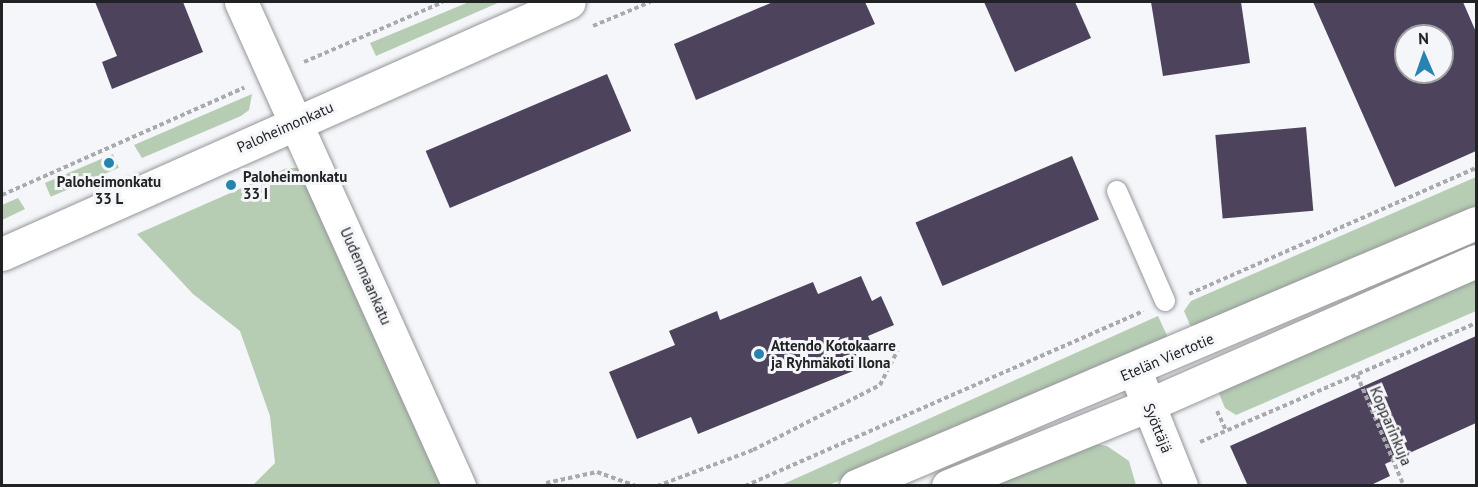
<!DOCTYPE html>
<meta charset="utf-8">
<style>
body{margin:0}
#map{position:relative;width:1478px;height:487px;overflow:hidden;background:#f4f6f9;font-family:"PT Sans",sans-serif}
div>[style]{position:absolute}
.green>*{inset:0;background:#b6ccb3;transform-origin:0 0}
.building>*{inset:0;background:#4e435c;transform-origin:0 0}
.path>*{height:4px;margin-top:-2px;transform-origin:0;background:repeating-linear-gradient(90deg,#a9aaad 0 4.5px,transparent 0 7.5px)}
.roads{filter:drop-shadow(0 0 2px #959699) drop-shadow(0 0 2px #959699)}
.lane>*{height:20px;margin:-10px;padding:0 10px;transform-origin:10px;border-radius:10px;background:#fff}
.street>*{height:33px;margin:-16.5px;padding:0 16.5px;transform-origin:16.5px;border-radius:16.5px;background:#fff}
.secondary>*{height:33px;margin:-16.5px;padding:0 16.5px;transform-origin:16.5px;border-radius:16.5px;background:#fff}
.dots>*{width:16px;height:16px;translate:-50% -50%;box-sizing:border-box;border:3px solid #f4f6f9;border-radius:50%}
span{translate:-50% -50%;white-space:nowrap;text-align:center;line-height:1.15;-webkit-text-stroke:6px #f4f6f9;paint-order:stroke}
.street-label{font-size:15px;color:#212223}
.poi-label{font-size:15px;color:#212223;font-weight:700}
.left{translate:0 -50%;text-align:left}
.frame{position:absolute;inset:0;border:3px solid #212223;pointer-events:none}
.north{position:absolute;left:1394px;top:24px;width:60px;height:60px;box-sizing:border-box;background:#f4f6f9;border:2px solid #a0a1a3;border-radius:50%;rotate:358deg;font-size:16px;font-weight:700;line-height:24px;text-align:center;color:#212223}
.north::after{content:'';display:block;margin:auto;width:21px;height:27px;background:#2784b0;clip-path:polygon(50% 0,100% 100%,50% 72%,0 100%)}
</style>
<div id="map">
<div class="green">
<div style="clip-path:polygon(469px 2px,500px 2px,376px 56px,370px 43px)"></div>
<div style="clip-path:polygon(252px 94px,249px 110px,241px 116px,142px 158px,134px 145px)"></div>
<div style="left:113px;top:154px;width:15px;height:74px;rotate:67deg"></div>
<div style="clip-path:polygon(287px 168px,302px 168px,446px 485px,253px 485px,275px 463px,270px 416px,240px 331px,193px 294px,137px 234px)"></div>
<div style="clip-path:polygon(1476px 177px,1476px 206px,1198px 327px,1190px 325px,1184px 311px,1191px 301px)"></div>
<div style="clip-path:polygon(18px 198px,25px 209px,2px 220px,2px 205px)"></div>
<div style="clip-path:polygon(1476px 276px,1476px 311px,1236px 415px,1225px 408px,1218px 391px)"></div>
<div style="clip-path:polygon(1158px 316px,1169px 340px,829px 485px,779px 486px)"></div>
<div style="clip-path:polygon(1096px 444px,1107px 446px,1129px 461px,1136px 485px,978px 486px,1075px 447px)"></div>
</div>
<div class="building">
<div style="clip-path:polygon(95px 2px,183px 2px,203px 52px,112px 89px,102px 62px,117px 56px)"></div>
<div style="clip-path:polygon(773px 2px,865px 2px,875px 24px,696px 100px,674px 44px)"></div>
<div style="clip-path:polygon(984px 2px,1075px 2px,1091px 38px,1015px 72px)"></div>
<div style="clip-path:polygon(1151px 2px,1241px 2px,1250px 63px,1163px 76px)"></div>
<div style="clip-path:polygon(evenodd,1313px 2px,1463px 2px,1476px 32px,1476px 151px,1395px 187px,1313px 2px,1406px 36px,1442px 36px,1442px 72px,1406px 72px,1406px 36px)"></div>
<div style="left:607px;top:74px;width:62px;height:197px;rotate:67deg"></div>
<div style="left:1306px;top:127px;width:84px;height:91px;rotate:85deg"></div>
<div style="left:1072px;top:156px;width:69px;height:170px;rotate:67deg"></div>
<div style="clip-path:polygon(861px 276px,872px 301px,881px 296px,894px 325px,868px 336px,874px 350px,854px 358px,858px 369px,698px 434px,691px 417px,637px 439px,609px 372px,675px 345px,669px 331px,717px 311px,720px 320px,813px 282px,818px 294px)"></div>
<div style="clip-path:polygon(1476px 336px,1476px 423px,1385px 464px,1390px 476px,1369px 486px,1248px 486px,1230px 446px)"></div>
</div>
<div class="path">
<div style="left:593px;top:26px;width:62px;rotate:-22.8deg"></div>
<div style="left:304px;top:62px;width:151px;rotate:-23.3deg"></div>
<div style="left:2px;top:195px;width:265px;rotate:-23.9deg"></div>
<div style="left:1189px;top:294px;width:313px;rotate:-23.7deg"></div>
<div style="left:1357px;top:375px;width:121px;rotate:67.1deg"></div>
<div style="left:1217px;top:411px;width:21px;rotate:65deg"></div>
<div style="left:1200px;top:442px;width:301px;rotate:-23.3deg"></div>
<div style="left:546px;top:483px;width:52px;rotate:-12.2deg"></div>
<div style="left:597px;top:472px;width:41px;rotate:19.7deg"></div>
<div style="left:657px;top:486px;width:103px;rotate:-20.6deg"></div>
<div style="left:753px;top:450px;width:143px;rotate:-27.1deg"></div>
<div style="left:880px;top:385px;width:39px;rotate:-63deg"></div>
<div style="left:745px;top:486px;width:435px;rotate:-23.7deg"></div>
</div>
<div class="roads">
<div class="lane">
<div style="left:1117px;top:191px;width:120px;rotate:66.4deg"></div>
</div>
<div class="street">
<div style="left:241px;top:2px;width:531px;rotate:65.75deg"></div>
<div style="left:2px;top:254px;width:620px;rotate:-23.96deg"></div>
<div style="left:1135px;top:371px;width:124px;rotate:68.2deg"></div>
</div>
<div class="secondary">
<div style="left:856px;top:486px;width:673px;rotate:-22.99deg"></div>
<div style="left:948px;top:486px;width:216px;rotate:-22deg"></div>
<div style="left:1148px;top:405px;width:358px;rotate:-23.7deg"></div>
</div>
</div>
<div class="dots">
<div style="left:109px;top:163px;background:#2784b0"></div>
<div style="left:231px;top:185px;background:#2784b0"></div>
<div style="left:759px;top:354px;background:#2784b0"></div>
</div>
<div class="street-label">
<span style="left:285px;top:127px;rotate:-24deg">Paloheimonkatu</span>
<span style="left:366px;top:276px;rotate:66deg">Uudenmaankatu</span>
<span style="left:1167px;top:357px;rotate:-23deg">Etelän Viertotie</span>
<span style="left:1391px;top:426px;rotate:67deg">Kopparinkuja</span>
<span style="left:1158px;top:428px;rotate:68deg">Syöttäjä</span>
</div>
<div class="poi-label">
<span class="left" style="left:243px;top:185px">Paloheimonkatu<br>33 I</span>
<span style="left:109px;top:190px">Paloheimonkatu<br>33 L</span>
<span class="left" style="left:771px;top:354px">Attendo Kotokaarre<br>ja Ryhmäkoti Ilona</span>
</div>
<div class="frame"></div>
<div class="north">N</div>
</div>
